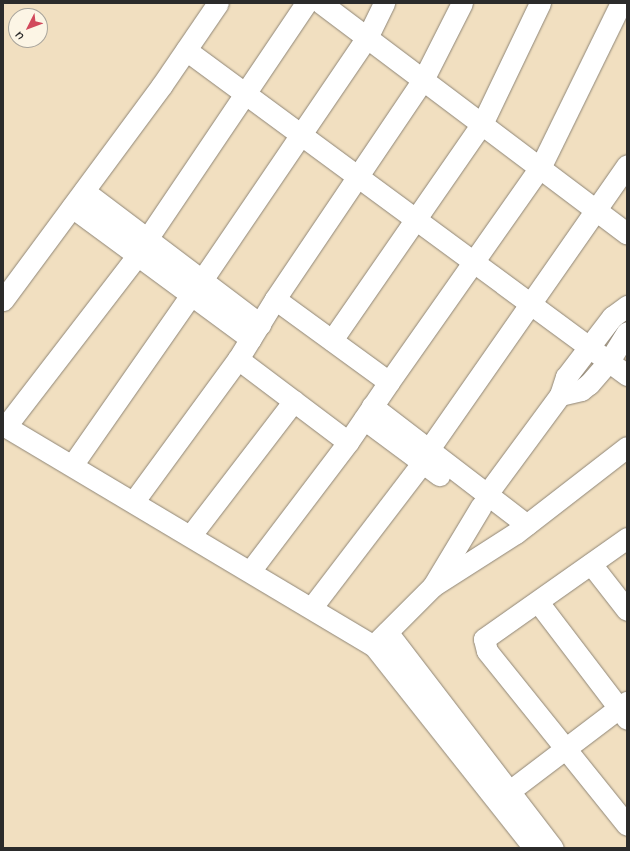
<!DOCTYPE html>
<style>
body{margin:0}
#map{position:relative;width:630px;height:851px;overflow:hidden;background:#f1dfc0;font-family:"Architects Daughter",sans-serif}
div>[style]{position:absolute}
.roads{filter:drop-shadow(0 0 1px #8e8576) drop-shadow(0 0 1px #8e8576)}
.minor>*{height:21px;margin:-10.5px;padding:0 10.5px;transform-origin:10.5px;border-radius:10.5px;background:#fff}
span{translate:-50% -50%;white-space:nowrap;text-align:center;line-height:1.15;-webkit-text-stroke:3px #fcf5e5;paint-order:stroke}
.frame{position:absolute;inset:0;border:4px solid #2b2b2b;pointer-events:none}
.north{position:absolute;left:8px;top:8px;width:40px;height:40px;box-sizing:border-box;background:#fcf5e5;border:1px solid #a8a49b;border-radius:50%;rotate:228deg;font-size:11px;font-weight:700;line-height:16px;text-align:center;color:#2b2b2b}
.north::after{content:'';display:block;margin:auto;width:14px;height:18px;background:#d1495b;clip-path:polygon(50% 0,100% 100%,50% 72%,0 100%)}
</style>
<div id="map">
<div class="roads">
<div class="minor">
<div style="left:321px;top:3px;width:383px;rotate:37deg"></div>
<div style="left:186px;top:50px;width:548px;rotate:36.39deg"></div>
<div style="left:84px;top:191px;width:221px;rotate:37.1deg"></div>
<div style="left:72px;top:207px;width:222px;rotate:36.4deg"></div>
<div style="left:147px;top:239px;width:285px;rotate:-56deg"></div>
<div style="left:202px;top:280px;width:295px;rotate:-55.8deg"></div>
<div style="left:368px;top:36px;width:37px;rotate:-64deg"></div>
<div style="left:275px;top:299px;width:141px;rotate:36.1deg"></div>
<div style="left:389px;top:382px;width:73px;rotate:124.3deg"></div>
<div style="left:348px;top:442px;width:138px;rotate:-143deg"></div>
<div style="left:238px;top:359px;width:70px;rotate:-58.3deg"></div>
<div style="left:275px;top:299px;width:267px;rotate:-56deg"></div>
<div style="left:424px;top:78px;width:84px;rotate:-63.1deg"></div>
<div style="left:3px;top:300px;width:267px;rotate:-53.5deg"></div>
<div style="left:162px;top:85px;width:99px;rotate:-55.7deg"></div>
<div style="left:332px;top:340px;width:265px;rotate:-55.3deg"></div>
<div style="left:483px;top:122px;width:132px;rotate:-64.4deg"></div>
<div style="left:389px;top:382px;width:264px;rotate:-54.9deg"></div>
<div style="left:541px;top:166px;width:182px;rotate:-63.9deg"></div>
<div style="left:560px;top:395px;width:22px;rotate:-13deg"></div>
<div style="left:581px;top:390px;width:10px;rotate:-37deg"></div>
<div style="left:589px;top:384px;width:30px;rotate:-49deg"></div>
<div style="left:609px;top:361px;width:34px;rotate:-58deg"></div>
<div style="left:372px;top:406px;width:195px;rotate:37.5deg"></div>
<div style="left:364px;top:419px;width:94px;rotate:36.7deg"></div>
<div style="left:3px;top:425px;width:432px;rotate:30.8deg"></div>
<div style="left:374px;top:646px;width:258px;rotate:51.6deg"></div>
<div style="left:6px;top:426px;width:215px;rotate:-52.4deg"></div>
<div style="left:429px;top:449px;width:346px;rotate:-55.1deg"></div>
<div style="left:73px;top:464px;width:206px;rotate:-55.1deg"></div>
<div style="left:487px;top:494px;width:123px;rotate:-53.6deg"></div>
<div style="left:560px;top:395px;width:19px;rotate:-72deg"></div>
<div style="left:566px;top:377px;width:76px;rotate:-52.5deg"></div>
<div style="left:612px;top:317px;width:19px;rotate:-36deg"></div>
<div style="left:134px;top:501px;width:176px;rotate:-53.8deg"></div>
<div style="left:191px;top:535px;width:169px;rotate:-52.5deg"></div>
<div style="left:627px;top:538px;width:175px;rotate:144.8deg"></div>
<div style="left:484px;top:639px;width:12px;rotate:76deg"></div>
<div style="left:487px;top:651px;width:223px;rotate:51.2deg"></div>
<div style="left:591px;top:564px;width:58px;rotate:52deg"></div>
<div style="left:251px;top:570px;width:161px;rotate:-52.8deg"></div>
<div style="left:433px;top:586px;width:98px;rotate:-32.6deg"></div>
<div style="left:516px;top:533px;width:140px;rotate:-37.8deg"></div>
<div style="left:538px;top:602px;width:147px;rotate:52.7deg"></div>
<div style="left:312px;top:607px;width:181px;rotate:-52.6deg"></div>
<div style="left:387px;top:632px;width:272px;rotate:52.5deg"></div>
<div style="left:377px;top:642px;width:79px;rotate:-45deg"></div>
<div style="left:433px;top:586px;width:93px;rotate:-59deg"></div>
<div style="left:499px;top:799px;width:161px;rotate:-37.2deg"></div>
</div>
</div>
<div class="frame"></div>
<div class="north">U</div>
</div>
